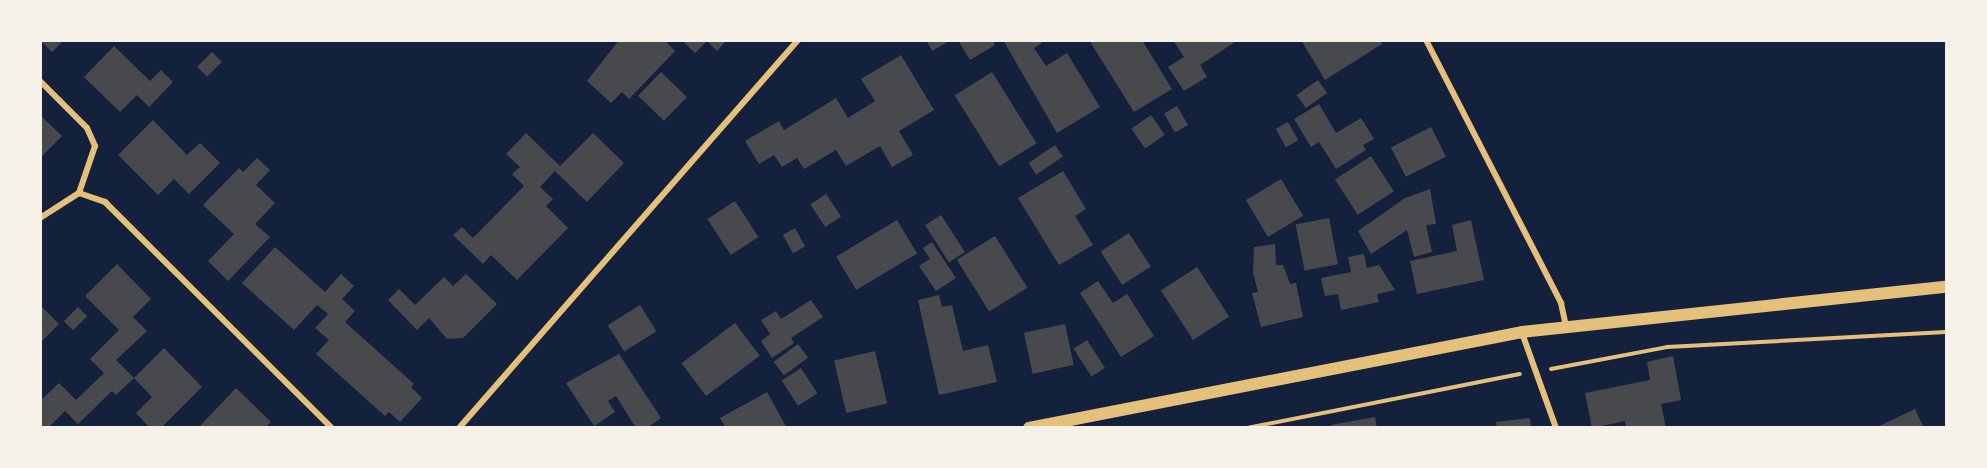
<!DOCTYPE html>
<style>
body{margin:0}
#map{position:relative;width:1987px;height:468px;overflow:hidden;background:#14213d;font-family:"Nunito Sans",sans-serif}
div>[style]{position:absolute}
.building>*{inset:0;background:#48494c;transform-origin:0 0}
.path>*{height:4px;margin:-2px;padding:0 2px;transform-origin:2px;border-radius:2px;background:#e5c07b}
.minor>*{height:6px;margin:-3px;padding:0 3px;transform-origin:3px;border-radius:3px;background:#e5c07b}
.secondary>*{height:12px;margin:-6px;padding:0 6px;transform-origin:6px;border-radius:6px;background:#e5c07b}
span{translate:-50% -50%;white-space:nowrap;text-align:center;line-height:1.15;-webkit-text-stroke:6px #f6f1e7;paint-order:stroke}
.frame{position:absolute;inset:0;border:42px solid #f6f1e7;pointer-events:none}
</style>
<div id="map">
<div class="building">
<div style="clip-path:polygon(40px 40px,64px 40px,52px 52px)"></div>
<div style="clip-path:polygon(619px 40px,670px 40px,667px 43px,675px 51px,629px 99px,622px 92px,611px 103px,587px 81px)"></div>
<div style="clip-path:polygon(682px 40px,727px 40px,717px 51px,707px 41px,695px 53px)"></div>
<div style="clip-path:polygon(926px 40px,951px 40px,932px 51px)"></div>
<div style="clip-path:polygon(958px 40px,993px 40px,995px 45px,970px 60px)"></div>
<div style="clip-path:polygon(1003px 40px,1040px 40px,1042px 43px,1034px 48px,1046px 66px,1067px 53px,1100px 107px,1057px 133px)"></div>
<div style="clip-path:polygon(1089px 40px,1142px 40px,1172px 89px,1134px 112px)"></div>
<div style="clip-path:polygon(1173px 40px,1238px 40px,1200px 65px,1207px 77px,1184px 91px,1168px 67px,1184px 57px)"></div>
<div style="clip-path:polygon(1301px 40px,1380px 40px,1382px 44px,1325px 80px)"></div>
<div style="clip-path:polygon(114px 46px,150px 81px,161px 70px,173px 82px,149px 107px,137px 95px,120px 112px,84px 77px)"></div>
<div style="left:212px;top:52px;width:14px;height:21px;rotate:45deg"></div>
<div style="clip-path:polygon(901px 55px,934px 110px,899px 131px,913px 155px,892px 167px,880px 146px,846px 166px,836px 150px,804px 169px,797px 158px,782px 167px,774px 155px,759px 164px,745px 141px,779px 121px,784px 130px,836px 98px,848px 118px,875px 101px,861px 79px)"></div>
<div style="left:661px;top:72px;width:36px;height:33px;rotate:44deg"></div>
<div style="left:992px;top:72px;width:84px;height:44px;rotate:58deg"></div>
<div style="left:1318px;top:80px;width:16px;height:26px;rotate:55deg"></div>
<div style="clip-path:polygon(1319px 104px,1336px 133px,1361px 118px,1374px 139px,1363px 145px,1366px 150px,1336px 169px,1319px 142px,1311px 147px,1294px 119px)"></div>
<div style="left:1177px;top:106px;width:22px;height:15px;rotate:60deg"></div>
<div style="clip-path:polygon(40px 115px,62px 136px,40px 158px)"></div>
<div style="left:1151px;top:115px;width:24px;height:24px;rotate:55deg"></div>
<div style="clip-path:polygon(153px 120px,187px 155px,200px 143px,220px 163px,189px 194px,174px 179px,158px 195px,118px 155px)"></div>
<div style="left:1288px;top:122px;width:21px;height:14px;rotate:61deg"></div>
<div style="left:1431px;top:127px;width:33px;height:45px;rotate:63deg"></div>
<div style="clip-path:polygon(526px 133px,560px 166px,593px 133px,624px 163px,587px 202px,555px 171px,540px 187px,553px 199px,546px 206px,568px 228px,517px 280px,491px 255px,483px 264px,453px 235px,462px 227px,473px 238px,524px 186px,512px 174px,520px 167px,506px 154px)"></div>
<div style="left:1055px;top:145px;width:14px;height:32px;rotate:56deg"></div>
<div style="left:1371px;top:156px;width:42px;height:43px;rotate:57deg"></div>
<div style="clip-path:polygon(257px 158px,270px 170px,256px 185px,275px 203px,255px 224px,270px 237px,228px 281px,208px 261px,234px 234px,203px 205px,239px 168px,243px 172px)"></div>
<div style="clip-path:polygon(1063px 171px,1086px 209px,1075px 216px,1093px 245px,1059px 265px,1018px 198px)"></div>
<div style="left:1281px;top:179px;width:43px;height:41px;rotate:59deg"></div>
<div style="clip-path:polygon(1430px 189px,1436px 224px,1426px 225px,1432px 252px,1414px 257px,1407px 230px,1371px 254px,1358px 231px,1405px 198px)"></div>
<div style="left:826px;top:194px;width:27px;height:19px;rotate:56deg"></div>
<div style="left:735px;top:201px;width:43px;height:33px;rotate:57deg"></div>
<div style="left:941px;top:215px;width:44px;height:19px;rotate:57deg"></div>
<div style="left:1329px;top:218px;width:47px;height:34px;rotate:79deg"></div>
<div style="left:897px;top:220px;width:39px;height:71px;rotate:59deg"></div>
<div style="clip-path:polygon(1471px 220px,1484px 280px,1417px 294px,1410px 261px,1457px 251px,1452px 225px)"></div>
<div style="left:795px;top:228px;width:21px;height:14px;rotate:61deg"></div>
<div style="left:1129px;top:233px;width:40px;height:34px;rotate:57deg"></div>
<div style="left:995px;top:236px;width:61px;height:45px;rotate:58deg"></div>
<div style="clip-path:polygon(932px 242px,956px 278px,936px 291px,919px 266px,930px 259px,923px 248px)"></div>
<div style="clip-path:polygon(1275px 244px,1276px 265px,1283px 265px,1290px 284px,1296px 283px,1303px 317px,1261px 327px,1252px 293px,1258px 292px,1253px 273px,1254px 247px)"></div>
<div style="clip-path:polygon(275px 247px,325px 292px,341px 274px,354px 286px,342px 299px,355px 311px,345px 322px,414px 384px,411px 387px,422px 398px,400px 422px,389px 412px,385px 416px,316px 354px,329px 340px,315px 328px,328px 314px,317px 305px,294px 330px,242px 283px)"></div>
<div style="clip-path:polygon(1364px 254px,1367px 268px,1379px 265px,1395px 290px,1377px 294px,1379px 302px,1341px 310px,1338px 294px,1325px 296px,1321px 278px,1351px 272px,1348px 257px)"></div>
<div style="clip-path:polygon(117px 264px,151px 299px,133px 317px,147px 331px,116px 360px,134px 378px,164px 348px,202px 387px,161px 428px,150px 428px,136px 413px,152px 397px,134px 378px,116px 395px,112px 391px,78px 424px,65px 411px,48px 428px,40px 428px,40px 401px,59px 383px,76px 400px,104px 373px,90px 359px,119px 330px,85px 296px)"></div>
<div style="left:1197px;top:267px;width:59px;height:43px;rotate:57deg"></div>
<div style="clip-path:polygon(466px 274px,497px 304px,463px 338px,447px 339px,429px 318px,417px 330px,388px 300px,399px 289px,415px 305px,444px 277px,453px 286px)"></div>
<div style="clip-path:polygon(1098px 281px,1113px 303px,1127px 294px,1154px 336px,1121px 357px,1080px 293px)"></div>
<div style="clip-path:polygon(939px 295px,942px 307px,952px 305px,963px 351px,988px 345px,997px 382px,939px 395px,918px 300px)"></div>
<div style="clip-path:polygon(811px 300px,823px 317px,791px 338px,794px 343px,772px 358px,761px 341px,770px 334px,761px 320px,776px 311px,781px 319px)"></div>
<div style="clip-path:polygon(40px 305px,59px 324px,40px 343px)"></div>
<div style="left:640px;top:305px;width:31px;height:38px;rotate:58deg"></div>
<div style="left:78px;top:307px;width:13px;height:20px;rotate:45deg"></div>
<div style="left:735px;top:323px;width:41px;height:67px;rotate:53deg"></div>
<div style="left:1065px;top:324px;width:42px;height:42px;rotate:78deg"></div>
<div style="left:1087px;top:340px;width:33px;height:16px;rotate:57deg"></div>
<div style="left:798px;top:344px;width:17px;height:30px;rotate:54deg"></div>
<div style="left:875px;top:351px;width:54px;height:42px;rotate:77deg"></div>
<div style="clip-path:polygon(619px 354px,661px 418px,647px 428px,636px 428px,616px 396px,608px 401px,615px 412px,594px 426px,566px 383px)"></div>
<div style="clip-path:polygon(1673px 356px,1681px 400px,1661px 404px,1666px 428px,1626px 428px,1625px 421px,1592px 428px,1585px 393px,1650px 380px,1647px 362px)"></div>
<div style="left:801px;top:368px;width:30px;height:23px;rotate:57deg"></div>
<div style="clip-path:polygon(236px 388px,271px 422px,265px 428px,198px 428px)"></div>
<div style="clip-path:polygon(767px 392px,787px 428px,726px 428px,720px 418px)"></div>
<div style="clip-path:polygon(1915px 409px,1924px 428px,1875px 428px)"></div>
<div style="clip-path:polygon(1375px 417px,1377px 428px,1332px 428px,1331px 425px)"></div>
<div style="clip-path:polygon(1530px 418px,1531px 428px,1497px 428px,1496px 422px)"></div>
</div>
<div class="path">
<div style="left:1551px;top:369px;width:118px;rotate:-10.7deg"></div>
<div style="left:1667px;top:347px;width:279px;rotate:-3.1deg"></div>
<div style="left:1247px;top:428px;width:278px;rotate:-11.2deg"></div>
</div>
<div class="minor">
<div style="left:1426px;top:40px;width:296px;rotate:62.8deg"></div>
<div style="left:1561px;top:303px;width:25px;rotate:78deg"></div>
<div style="left:40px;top:81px;width:66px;rotate:45deg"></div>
<div style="left:87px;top:128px;width:20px;rotate:66deg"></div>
<div style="left:95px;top:146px;width:50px;rotate:108.8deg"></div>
<div style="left:40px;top:218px;width:46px;rotate:-32.7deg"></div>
<div style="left:79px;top:193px;width:28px;rotate:19deg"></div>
<div style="left:105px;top:202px;width:320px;rotate:44.9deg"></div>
<div style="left:1522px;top:333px;width:101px;rotate:70.3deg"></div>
<div style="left:459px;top:428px;width:515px;rotate:-48.86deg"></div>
</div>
<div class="secondary">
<div style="left:1029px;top:428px;width:502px;rotate:-11.02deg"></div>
<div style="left:1522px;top:332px;width:426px;rotate:-6.1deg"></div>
</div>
<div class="frame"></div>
</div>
